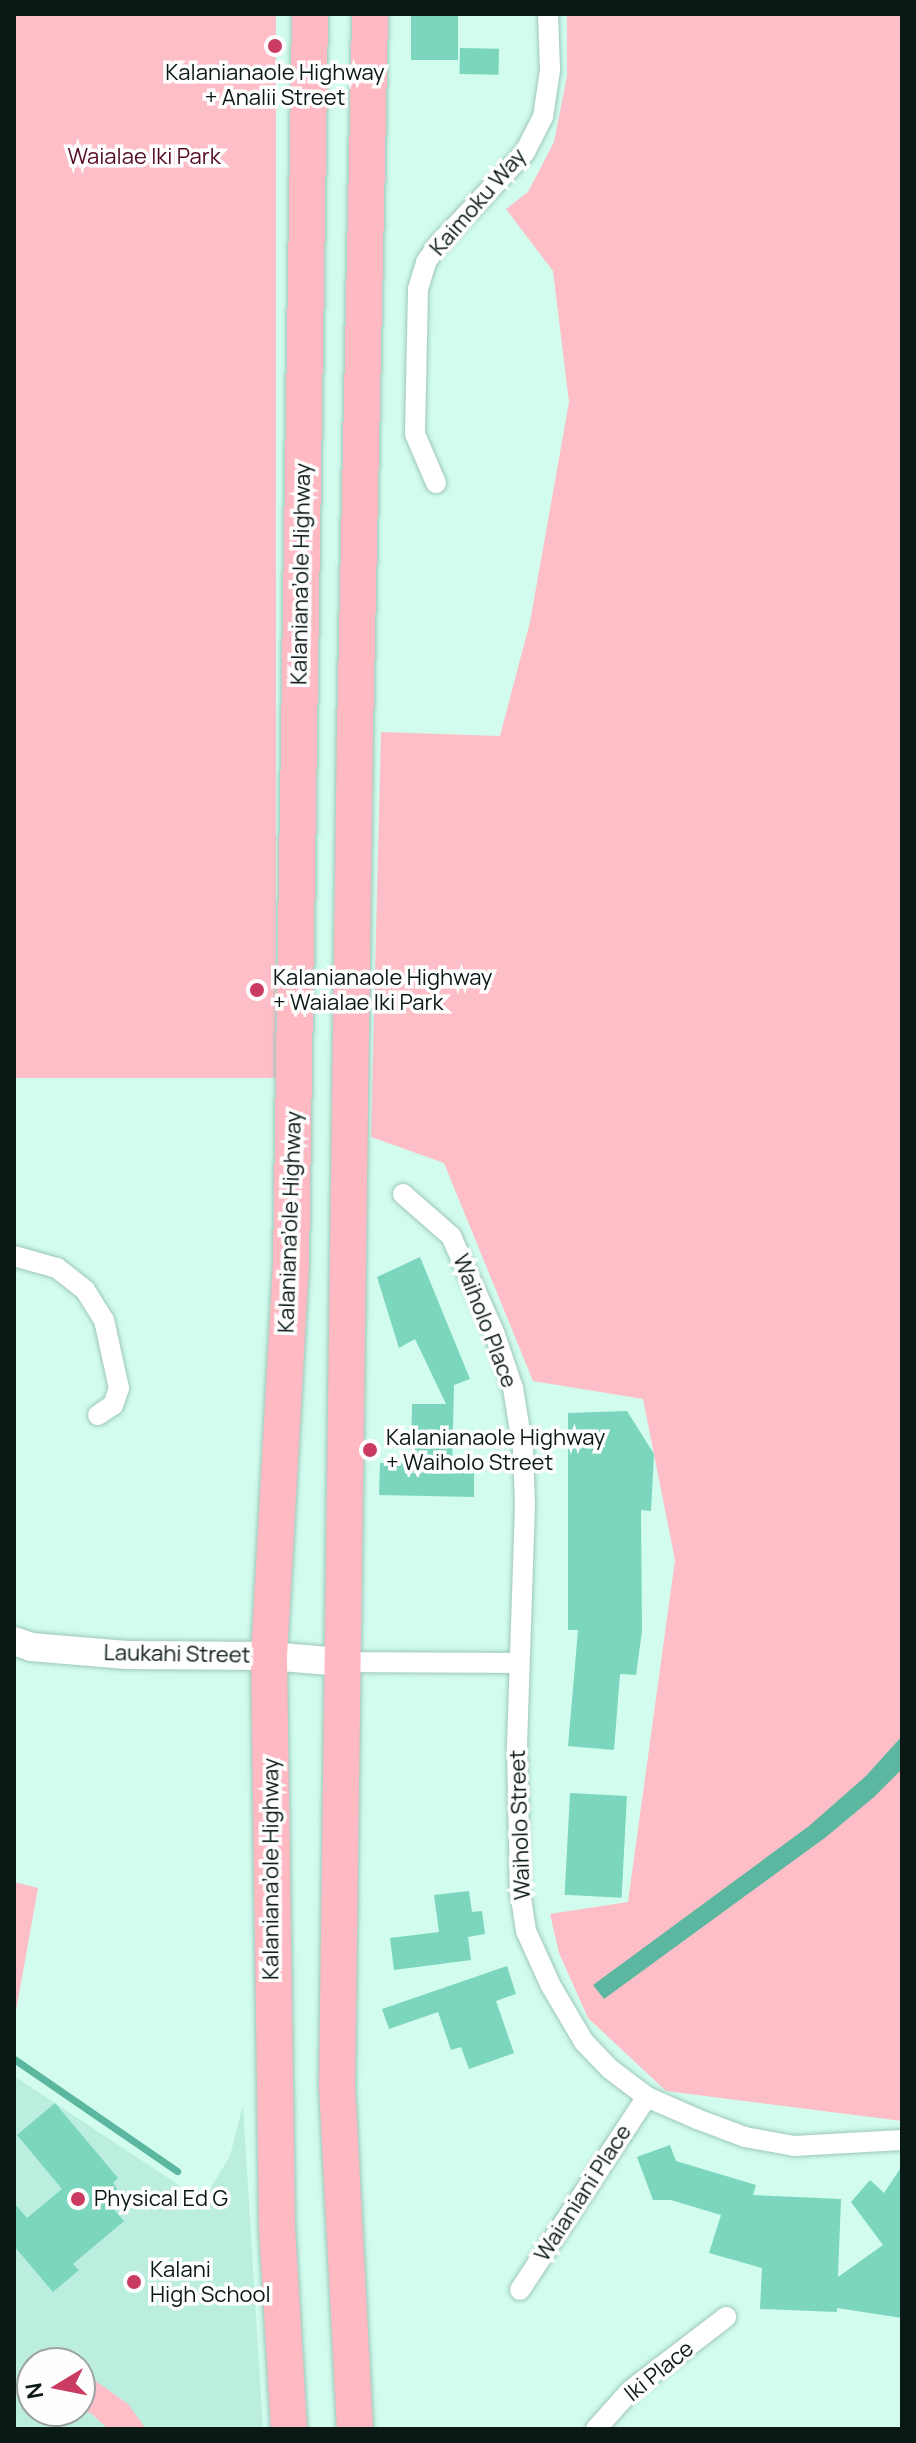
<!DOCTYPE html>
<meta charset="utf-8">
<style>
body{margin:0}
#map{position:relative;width:916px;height:2443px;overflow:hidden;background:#d1fcee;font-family:Manrope,sans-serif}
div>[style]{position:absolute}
.built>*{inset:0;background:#bceedf}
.green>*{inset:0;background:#febec7;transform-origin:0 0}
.water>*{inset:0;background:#5bb79f}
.stream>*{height:7px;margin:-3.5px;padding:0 3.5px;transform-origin:3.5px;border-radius:3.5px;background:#5bb79f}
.building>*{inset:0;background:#7bd6bd;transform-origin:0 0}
.roads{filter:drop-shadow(0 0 2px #9ec7ba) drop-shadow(0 0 2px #9ec7ba)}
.street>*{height:20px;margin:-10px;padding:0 10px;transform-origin:10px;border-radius:10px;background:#fff}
.secondary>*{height:28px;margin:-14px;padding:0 14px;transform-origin:14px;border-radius:14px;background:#fff}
.highway>*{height:36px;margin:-18px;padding:0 18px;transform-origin:18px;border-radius:18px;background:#feb9c3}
.dots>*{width:22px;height:22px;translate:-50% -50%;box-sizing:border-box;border:4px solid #fefefe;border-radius:50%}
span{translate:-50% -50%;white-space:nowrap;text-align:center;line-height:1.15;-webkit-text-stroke:7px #fefefe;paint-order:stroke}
.poi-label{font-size:22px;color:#0a1915}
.left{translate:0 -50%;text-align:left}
.park-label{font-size:22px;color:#520d21}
.street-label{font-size:22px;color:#0a1915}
.frame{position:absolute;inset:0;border:16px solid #0a1915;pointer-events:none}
.north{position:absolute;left:16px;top:2347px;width:80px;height:80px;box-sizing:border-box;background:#fefefe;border:2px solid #9ca2a1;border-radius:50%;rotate:260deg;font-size:22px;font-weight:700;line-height:32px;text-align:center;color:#0a1915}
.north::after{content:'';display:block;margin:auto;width:28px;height:36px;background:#ca3b61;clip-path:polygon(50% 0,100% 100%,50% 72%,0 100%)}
</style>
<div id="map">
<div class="built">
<div style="clip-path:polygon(evenodd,14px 2076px,203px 2201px,230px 2156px,243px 2105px,263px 2429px,14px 2429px,14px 2076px,32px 2363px,80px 2363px,80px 2411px,32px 2411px,32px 2363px)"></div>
</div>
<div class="green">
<div style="left:14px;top:14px;width:262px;height:1064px"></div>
<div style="clip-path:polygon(567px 14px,902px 14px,902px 2121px,666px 2091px,588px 2018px,559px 1953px,550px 1914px,628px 1902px,675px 1560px,643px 1399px,533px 1381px,444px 1163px,371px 1137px,381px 732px,500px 736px,530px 622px,569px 402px,553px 271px,506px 209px,528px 192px,554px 142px,567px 76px)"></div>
<div style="clip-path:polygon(14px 1882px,38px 1888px,14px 2022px)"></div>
<div style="clip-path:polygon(80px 2376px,90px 2377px,128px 2404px,146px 2429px,108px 2429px,92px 2414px,80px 2409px)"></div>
</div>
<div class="water">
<div style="clip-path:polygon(902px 1736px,902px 1769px,874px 1797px,826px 1837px,604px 1999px,593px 1985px,809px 1826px,866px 1776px)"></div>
</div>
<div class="stream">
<div style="left:14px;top:2059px;width:198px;rotate:34.5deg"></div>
</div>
<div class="building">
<div style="left:411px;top:14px;width:47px;height:46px"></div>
<div style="left:460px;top:48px;width:39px;height:26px;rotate:1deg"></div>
<div style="clip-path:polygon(420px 1257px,470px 1379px,454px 1385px,452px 1473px,474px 1473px,474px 1497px,379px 1495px,380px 1463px,411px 1463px,412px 1404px,446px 1404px,415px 1339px,399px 1348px,377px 1277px)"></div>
<div style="clip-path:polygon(627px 1411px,654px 1454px,651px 1511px,641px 1510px,642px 1631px,636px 1675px,620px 1674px,614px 1750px,568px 1746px,578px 1630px,568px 1630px,568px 1413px)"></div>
<div style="left:570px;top:1793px;width:57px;height:102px;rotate:3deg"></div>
<div style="clip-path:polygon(469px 1891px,472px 1912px,482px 1911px,485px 1934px,468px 1937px,471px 1960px,394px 1970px,390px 1938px,439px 1932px,434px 1895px)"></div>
<div style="clip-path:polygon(507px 1966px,516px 1994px,496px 2001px,514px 2053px,469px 2069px,461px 2047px,451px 2050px,438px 2012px,389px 2029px,382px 2009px)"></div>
<div style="clip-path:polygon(55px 2103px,118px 2178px,113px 2183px,117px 2189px,105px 2199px,124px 2221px,73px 2264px,79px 2270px,53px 2292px,14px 2246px,14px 2203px,27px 2218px,62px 2189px,17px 2135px)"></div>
<div style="clip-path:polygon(670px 2145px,676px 2161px,756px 2185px,753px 2195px,841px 2199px,838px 2277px,883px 2245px,851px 2202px,870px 2180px,884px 2193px,902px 2166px,902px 2318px,837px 2308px,837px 2312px,760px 2309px,762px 2268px,709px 2253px,721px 2215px,671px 2200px,653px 2200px,637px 2157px)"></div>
</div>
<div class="roads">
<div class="street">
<div style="left:436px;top:483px;width:53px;rotate:-113.2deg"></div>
<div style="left:415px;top:434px;width:145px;rotate:-88.8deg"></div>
<div style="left:418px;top:289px;width:28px;rotate:-73deg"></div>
<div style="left:426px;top:262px;width:19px;rotate:-55deg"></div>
<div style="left:437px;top:246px;width:129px;rotate:-46.9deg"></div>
<div style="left:525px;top:152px;width:39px;rotate:-63deg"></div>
<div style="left:543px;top:117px;width:48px;rotate:-81.5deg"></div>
<div style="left:550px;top:70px;width:56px;rotate:-92deg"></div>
<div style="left:403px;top:1194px;width:64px;rotate:41.2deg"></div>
<div style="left:451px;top:1236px;width:105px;rotate:65.9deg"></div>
<div style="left:494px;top:1332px;width:59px;rotate:71.3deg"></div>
<div style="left:513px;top:1388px;width:63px;rotate:80.8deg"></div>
<div style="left:523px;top:1450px;width:54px;rotate:87.9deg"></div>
<div style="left:525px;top:1504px;width:244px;rotate:91.9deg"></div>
<div style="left:517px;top:1748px;width:143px;rotate:88.8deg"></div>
<div style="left:520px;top:1891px;width:40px;rotate:81.5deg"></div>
<div style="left:526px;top:1931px;width:60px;rotate:65.6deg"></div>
<div style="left:551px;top:1986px;width:65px;rotate:59.5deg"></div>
<div style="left:584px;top:2042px;width:37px;rotate:46deg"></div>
<div style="left:610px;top:2069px;width:46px;rotate:37.1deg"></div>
<div style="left:647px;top:2097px;width:55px;rotate:23.7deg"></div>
<div style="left:697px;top:2119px;width:51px;rotate:20.6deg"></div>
<div style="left:745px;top:2137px;width:50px;rotate:10.4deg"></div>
<div style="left:794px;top:2146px;width:108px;rotate:-3.2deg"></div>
<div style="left:14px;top:1256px;width:45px;rotate:15.6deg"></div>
<div style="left:57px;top:1268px;width:36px;rotate:38deg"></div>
<div style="left:85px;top:1290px;width:36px;rotate:58deg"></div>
<div style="left:104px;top:1320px;width:70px;rotate:77.6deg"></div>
<div style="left:119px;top:1388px;width:18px;rotate:109deg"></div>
<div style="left:113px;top:1405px;width:18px;rotate:146deg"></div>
<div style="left:342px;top:1662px;width:176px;rotate:0.3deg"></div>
<div style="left:520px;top:2290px;width:231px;rotate:-56.7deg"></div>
<div style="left:596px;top:2429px;width:52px;rotate:-48.1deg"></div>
<div style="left:631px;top:2390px;width:120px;rotate:-37.5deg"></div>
</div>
<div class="secondary">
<div style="left:14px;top:1641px;width:18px;rotate:19deg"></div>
<div style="left:31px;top:1647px;width:96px;rotate:4.8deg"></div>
<div style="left:127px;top:1655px;width:142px;rotate:0.4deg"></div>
<div style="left:269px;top:1656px;width:73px;rotate:4.7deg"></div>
</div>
<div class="highway">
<div style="left:289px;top:2429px;width:205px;rotate:-93.4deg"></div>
<div style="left:277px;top:2224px;width:568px;rotate:-90.81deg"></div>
<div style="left:269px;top:1656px;width:393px;rotate:-86.8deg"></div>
<div style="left:291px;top:1264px;width:1250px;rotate:-89.13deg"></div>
<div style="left:355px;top:2429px;width:343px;rotate:-93deg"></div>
<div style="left:337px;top:2086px;width:1353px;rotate:-89.24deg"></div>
<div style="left:355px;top:733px;width:719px;rotate:-88.8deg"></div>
</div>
</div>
<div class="dots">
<div style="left:275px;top:46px;background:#ca3b61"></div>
<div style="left:257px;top:990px;background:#ca3b61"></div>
<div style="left:370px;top:1450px;background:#ca3b61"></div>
<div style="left:78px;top:2199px;background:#ca3b61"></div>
<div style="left:134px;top:2282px;background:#ca3b61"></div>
</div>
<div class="poi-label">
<span style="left:275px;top:85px">Kalanianaole Highway<br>+ Analii Street</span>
<span class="left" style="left:273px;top:990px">Kalanianaole Highway<br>+ Waialae Iki Park</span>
<span class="left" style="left:386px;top:1450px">Kalanianaole Highway<br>+ Waiholo Street</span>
<span class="left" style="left:94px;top:2199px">Physical Ed G</span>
<span class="left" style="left:150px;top:2282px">Kalani<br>High School</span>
</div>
<div class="park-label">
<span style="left:144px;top:157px">Waialae Iki Park</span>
</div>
<div class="street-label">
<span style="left:478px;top:202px;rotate:-49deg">Kaimoku Way</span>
<span style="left:301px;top:574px;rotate:-89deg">Kalaniana’ole Highway</span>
<span style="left:290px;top:1222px;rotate:-88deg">Kalaniana’ole Highway</span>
<span style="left:485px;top:1321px;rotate:69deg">Waiholo Place</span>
<span style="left:177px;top:1654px;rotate:1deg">Laukahi Street</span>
<span style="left:520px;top:1825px;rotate:-92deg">Waiholo Street</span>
<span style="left:271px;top:1869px;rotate:-90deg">Kalaniana’ole Highway</span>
<span style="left:583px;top:2193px;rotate:-57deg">Waianiani Place</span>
<span style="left:659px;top:2371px;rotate:-39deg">Iki Place</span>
</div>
<div class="frame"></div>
<div class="north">N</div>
</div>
